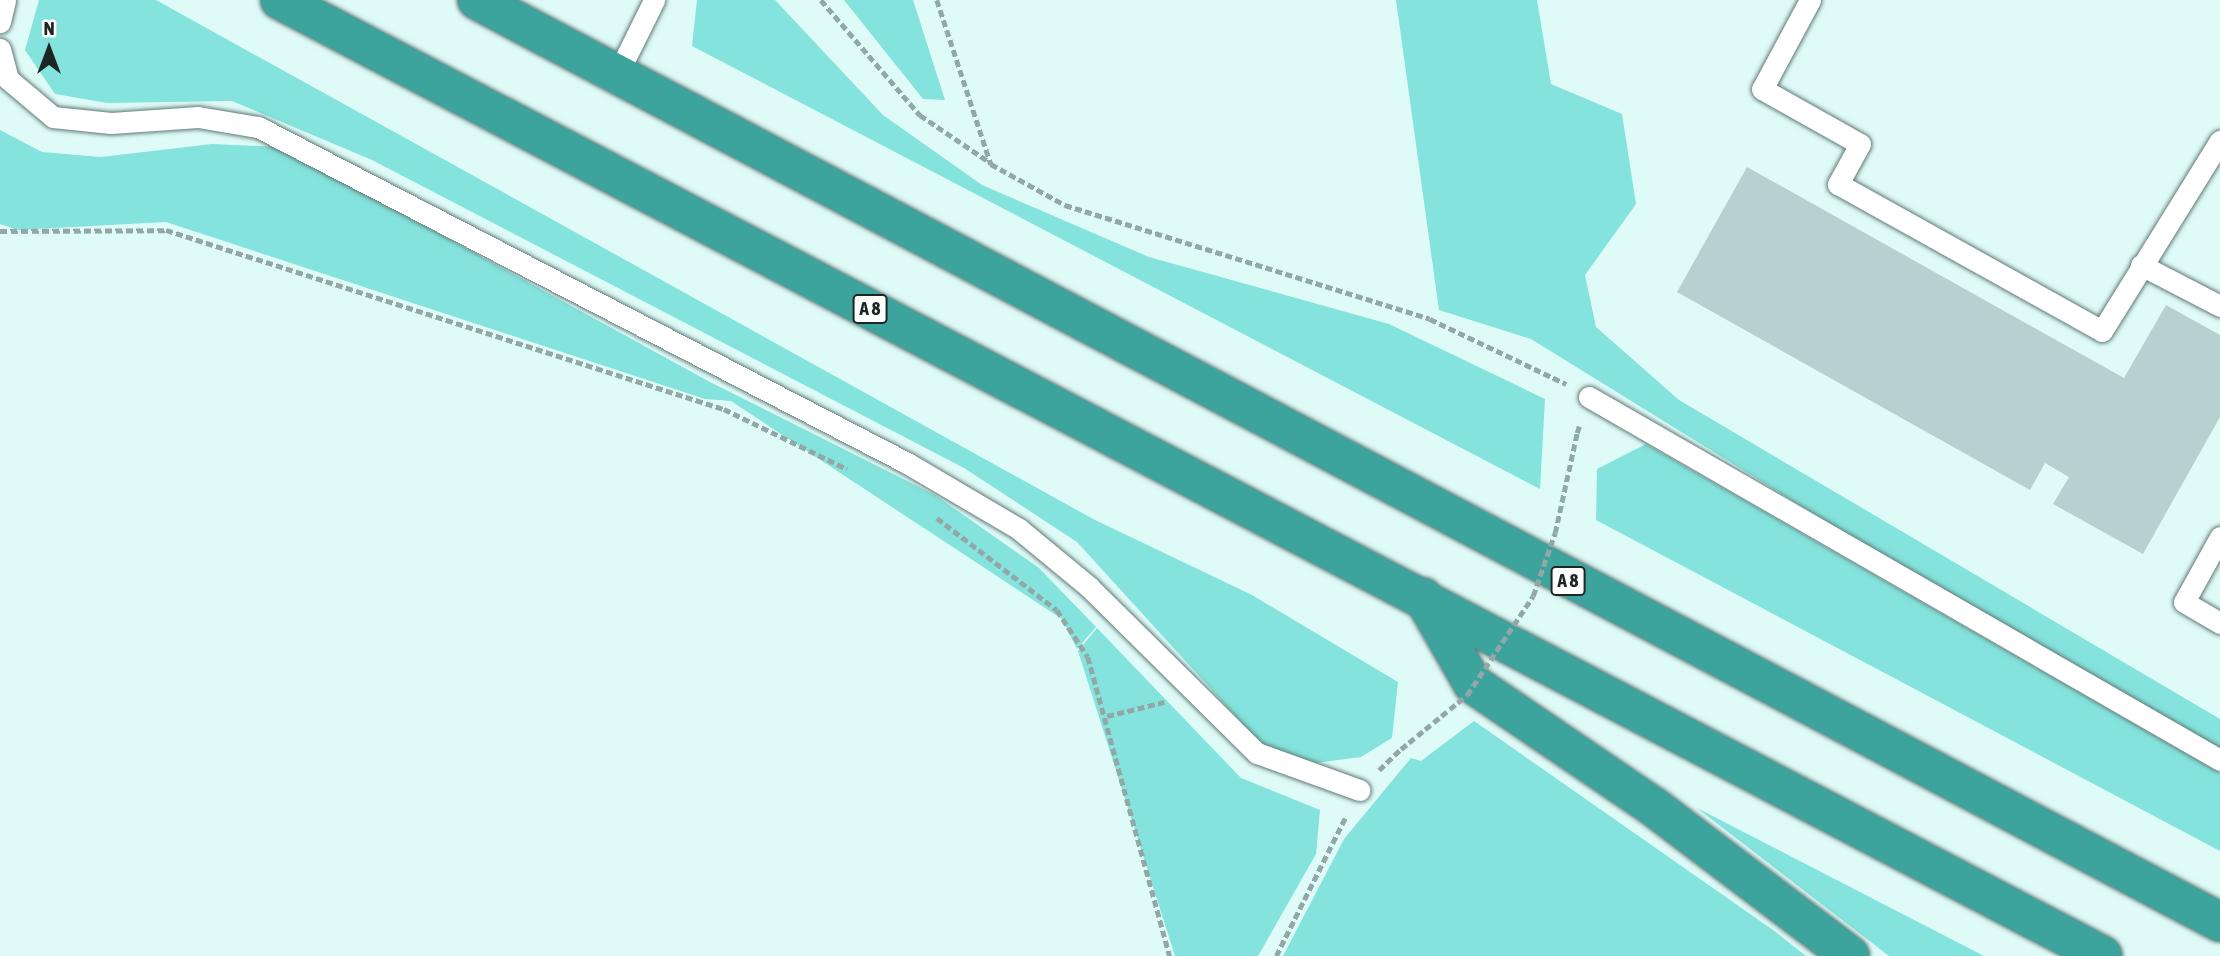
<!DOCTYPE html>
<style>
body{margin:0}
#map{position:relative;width:2220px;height:956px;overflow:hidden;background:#dffbf8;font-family:"Asap Condensed",sans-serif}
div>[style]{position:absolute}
.green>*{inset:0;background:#84e3dc}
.building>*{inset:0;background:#b6d1cf}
.path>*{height:4.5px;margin-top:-2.25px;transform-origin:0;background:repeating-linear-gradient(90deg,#93a8a6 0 7px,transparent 0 10.5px)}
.roads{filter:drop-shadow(0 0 2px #607977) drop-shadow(0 0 2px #607977)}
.lane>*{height:21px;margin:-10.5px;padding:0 10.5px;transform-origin:10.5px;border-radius:10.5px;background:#fff}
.highway>*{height:38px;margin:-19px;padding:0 19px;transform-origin:19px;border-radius:19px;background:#3da39d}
.path-bridge>*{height:4.5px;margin-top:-2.25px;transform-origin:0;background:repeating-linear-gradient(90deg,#93a8a6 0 7px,transparent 0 10.5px)}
span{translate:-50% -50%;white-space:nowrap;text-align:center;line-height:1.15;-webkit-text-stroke:5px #fff;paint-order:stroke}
.shield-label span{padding:2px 5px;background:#fff;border:2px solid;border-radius:5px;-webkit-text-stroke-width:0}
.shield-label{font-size:19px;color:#1c2625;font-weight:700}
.north{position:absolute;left:14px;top:14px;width:70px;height:70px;-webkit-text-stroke:5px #fff;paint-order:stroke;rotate:0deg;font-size:19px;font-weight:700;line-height:28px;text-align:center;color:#1c2625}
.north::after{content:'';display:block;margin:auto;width:24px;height:32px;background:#1c2625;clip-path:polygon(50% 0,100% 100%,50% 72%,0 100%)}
</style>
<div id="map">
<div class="green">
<div style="clip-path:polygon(39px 0,156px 0,1093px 519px,1252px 595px,1398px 682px,1392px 738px,1361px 757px,1315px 763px,1262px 745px,1077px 542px,964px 468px,372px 160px,232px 101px,107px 103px,55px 94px,25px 50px)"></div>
<div style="clip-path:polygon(697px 0,775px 0,883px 115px,982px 185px,1149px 257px,1389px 324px,1545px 399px,1540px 489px,692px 46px)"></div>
<div style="clip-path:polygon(844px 0,913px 0,945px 100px,923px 99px)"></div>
<div style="clip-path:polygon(1396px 0,1537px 0,1551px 84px,1622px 114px,1636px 204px,1585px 275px,1596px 327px,1679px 400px,2220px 719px,2220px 750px,1861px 543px,1531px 339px,1439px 310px)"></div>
<div style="clip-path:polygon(0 130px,42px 152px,101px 157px,212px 144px,281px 147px,710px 382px,935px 495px,1039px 568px,1096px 627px,1077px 649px,1062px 619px,731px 401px,705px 399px,166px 222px,18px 230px,0 224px)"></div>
<div style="clip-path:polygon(1646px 444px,2220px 773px,2220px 851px,1596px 520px,1597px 469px)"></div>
<div style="clip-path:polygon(1097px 628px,1241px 778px,1320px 810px,1316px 854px,1258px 956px,1175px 956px,1078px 651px)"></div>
<div style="clip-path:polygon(1474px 721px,1773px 930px,1806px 956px,1283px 956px,1344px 839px,1411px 758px,1421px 761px)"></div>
<div style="clip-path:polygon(1697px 808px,1984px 956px,1889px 956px)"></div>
</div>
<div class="building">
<div style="clip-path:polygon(1747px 167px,2124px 378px,2166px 305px,2220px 335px,2220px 417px,2143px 554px,2053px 504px,2069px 477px,2045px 463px,2030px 490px,1677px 292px)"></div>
</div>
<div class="path">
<div style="left:821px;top:0;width:152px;rotate:49.3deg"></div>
<div style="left:920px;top:115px;width:86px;rotate:34.1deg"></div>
<div style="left:937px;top:0;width:173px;rotate:71.8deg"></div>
<div style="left:991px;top:164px;width:85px;rotate:29deg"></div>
<div style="left:1065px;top:205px;width:382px;rotate:17.3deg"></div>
<div style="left:1430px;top:319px;width:151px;rotate:25.5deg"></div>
<div style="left:0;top:231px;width:166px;rotate:-0.3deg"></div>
<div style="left:166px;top:230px;width:586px;rotate:17.79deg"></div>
<div style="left:724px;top:409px;width:137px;rotate:26deg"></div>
<div style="left:1577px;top:433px;width:10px;rotate:-73deg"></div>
<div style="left:937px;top:518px;width:151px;rotate:37.5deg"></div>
<div style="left:1057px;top:610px;width:56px;rotate:56.6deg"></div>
<div style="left:1088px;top:657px;width:310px;rotate:74.7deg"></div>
<div style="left:1107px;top:716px;width:59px;rotate:-13.8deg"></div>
<div style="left:1379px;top:770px;width:30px;rotate:-44deg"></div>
<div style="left:1276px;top:956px;width:157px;rotate:-63.4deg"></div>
</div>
<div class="roads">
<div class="lane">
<div style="left:1810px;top:0;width:101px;rotate:118.3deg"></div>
<div style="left:1762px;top:89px;width:112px;rotate:29.3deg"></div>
<div style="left:1860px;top:144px;width:46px;rotate:118.8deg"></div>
<div style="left:1838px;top:184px;width:302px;rotate:29.1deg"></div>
<div style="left:2102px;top:331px;width:224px;rotate:-58.2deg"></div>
<div style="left:0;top:22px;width:23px;rotate:-77deg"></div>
<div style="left:0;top:49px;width:31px;rotate:75deg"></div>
<div style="left:8px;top:79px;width:59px;rotate:40.2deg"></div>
<div style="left:53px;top:117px;width:58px;rotate:5.9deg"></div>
<div style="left:111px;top:123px;width:87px;rotate:-3.9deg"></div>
<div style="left:198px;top:117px;width:61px;rotate:9.5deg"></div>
<div style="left:258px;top:127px;width:731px;rotate:27.37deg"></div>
<div style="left:907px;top:463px;width:130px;rotate:30.5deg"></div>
<div style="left:1019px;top:529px;width:91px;rotate:39.6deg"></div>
<div style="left:1089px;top:587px;width:236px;rotate:44.7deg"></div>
<div style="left:1257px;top:753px;width:109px;rotate:19.9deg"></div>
<div style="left:617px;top:75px;width:84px;rotate:-63.7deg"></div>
<div style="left:2141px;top:265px;width:89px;rotate:27.4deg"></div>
<div style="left:1589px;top:397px;width:728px;rotate:29.91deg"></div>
<div style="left:2220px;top:537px;width:74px;rotate:119deg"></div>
<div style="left:2184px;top:602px;width:42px;rotate:30.3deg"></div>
</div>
<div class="highway">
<div style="left:280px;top:0;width:2058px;rotate:27.67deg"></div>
<div style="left:477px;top:0;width:1972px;rotate:27.88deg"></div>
<div style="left:1423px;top:597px;width:100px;rotate:60.1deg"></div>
<div style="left:1473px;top:684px;width:219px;rotate:34.2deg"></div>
<div style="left:1654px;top:807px;width:246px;rotate:37.2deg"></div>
</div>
</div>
<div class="path-bridge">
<div style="left:1401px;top:749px;width:85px;rotate:-39.3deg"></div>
<div style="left:1467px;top:695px;width:119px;rotate:-56.3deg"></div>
<div style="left:1533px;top:596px;width:67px;rotate:-70.8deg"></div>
<div style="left:1555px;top:533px;width:102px;rotate:-77.6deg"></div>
</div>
<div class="shield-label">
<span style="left:870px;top:309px">A 8</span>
<span style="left:1568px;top:581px">A 8</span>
</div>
<div class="north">N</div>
</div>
